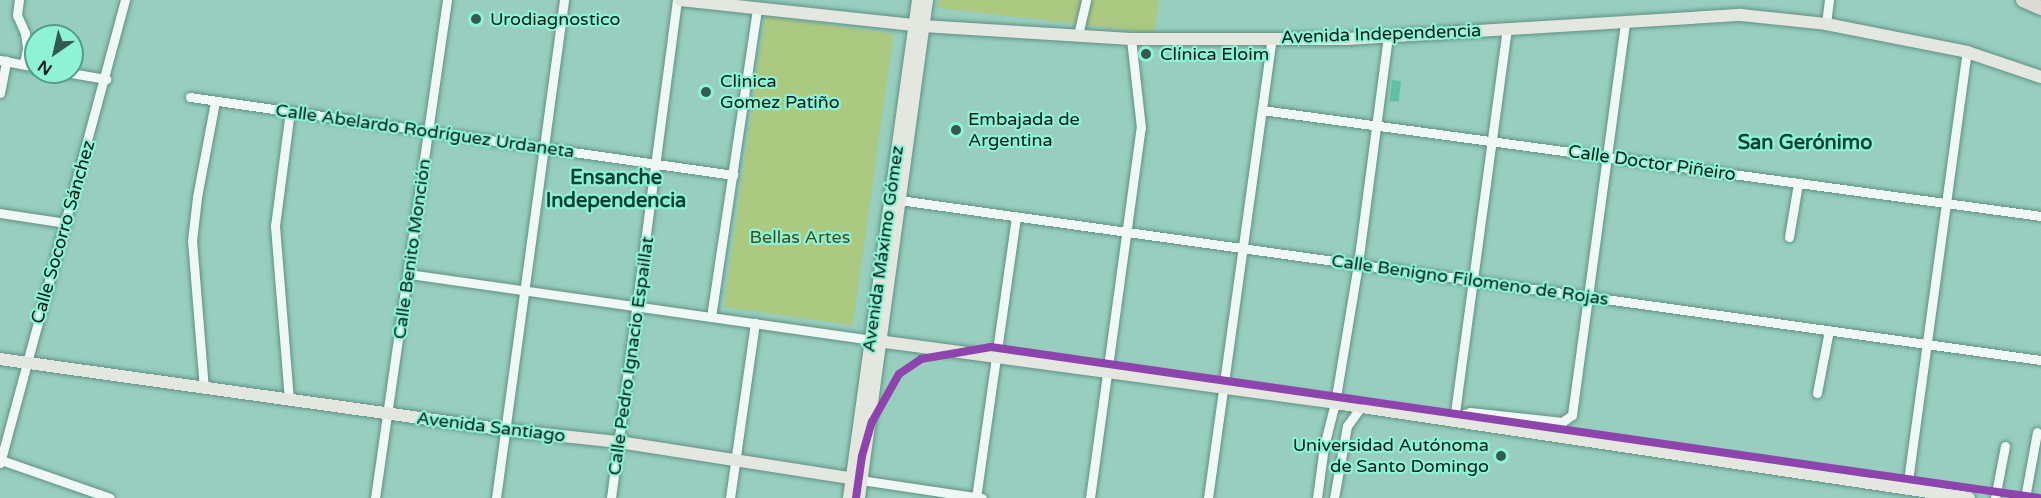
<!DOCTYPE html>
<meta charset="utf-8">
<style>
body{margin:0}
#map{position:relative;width:2041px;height:498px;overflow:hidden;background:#97cebe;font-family:"Varela Round",sans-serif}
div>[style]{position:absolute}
.green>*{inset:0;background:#acc982;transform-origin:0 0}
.water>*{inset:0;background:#5fc0a6;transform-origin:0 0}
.roads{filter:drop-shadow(0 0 2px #619084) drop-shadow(0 0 2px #619084)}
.minor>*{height:9px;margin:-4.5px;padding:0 4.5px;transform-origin:4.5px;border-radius:4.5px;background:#eff8f5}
.major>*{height:12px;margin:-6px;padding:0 6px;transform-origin:6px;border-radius:6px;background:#e4e7e0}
.highway>*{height:14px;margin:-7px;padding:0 7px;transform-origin:7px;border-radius:7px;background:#dbdbd3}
.metro-1>*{height:8px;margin:-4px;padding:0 4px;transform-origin:4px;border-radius:4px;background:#8e44ad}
.dots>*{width:16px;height:16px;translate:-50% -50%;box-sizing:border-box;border:3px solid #8ef2d4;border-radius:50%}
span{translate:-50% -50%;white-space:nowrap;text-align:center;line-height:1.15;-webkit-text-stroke:4.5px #8ef2d4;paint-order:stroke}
.poi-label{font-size:18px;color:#001b13}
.left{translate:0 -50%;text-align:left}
.right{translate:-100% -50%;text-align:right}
.street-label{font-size:18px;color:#001b13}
.park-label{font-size:18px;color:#474a1a}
.neighbourhood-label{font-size:20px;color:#054234;font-weight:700}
.north{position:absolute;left:24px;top:24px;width:60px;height:60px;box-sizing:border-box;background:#8ef2d4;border:2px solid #559c87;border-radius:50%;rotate:214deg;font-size:16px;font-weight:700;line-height:24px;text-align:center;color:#001b13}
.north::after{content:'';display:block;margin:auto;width:21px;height:27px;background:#355a4f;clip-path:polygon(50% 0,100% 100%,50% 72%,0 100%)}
</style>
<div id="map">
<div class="green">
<div style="clip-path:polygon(939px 0,1159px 0,1154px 33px,938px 8px)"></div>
<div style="left:765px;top:16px;width:130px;height:294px;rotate:8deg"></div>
</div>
<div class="water">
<div style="left:1392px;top:80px;width:9px;height:21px;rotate:6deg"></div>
</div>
<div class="roads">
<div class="minor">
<div style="left:19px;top:0;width:15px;rotate:98deg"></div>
<div style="left:17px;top:15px;width:20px;rotate:66deg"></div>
<div style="left:25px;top:33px;width:15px;rotate:82deg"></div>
<div style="left:27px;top:48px;width:16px;rotate:101deg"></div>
<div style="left:1826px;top:24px;width:24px;rotate:-83deg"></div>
<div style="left:1078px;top:35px;width:36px;rotate:-77deg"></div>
<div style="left:0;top:60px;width:37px;rotate:11deg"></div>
<div style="left:65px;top:72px;width:42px;rotate:9.7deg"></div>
<div style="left:0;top:93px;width:33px;rotate:-79deg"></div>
<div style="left:190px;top:97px;width:549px;rotate:8.17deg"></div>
<div style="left:1262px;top:110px;width:786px;rotate:7.75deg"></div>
<div style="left:899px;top:200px;width:1153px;rotate:7.98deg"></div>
<div style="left:0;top:213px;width:67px;rotate:8.6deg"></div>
<div style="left:1789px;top:237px;width:55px;rotate:-80.5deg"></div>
<div style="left:409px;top:274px;width:467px;rotate:8.1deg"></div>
<div style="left:711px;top:317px;width:311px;rotate:-81.5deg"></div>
<div style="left:204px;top:389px;width:148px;rotate:-94.6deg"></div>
<div style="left:192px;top:241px;width:44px;rotate:-83.5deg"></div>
<div style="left:197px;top:197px;width:97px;rotate:-79.3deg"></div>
<div style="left:1817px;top:393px;width:64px;rotate:-79.2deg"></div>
<div style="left:289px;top:400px;width:175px;rotate:-94.6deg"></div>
<div style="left:275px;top:226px;width:116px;rotate:-82.6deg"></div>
<div style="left:1454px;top:420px;width:396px;rotate:-82.3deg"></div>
<div style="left:1457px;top:421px;width:7px;rotate:-56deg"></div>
<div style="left:1461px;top:415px;width:9px;rotate:-18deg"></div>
<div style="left:1470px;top:412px;width:93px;rotate:6.2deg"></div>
<div style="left:1562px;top:422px;width:12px;rotate:-35deg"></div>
<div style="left:1572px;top:415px;width:397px;rotate:-82.3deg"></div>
<div style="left:1px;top:460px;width:115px;rotate:19.2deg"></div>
<div style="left:0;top:463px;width:480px;rotate:-74.9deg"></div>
<div style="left:861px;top:480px;width:122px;rotate:8.5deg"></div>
<div style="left:1907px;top:488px;width:440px;rotate:-82.2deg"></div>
<div style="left:375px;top:498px;width:503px;rotate:-81.77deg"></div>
<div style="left:496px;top:498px;width:503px;rotate:-82.22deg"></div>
<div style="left:611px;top:498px;width:502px;rotate:-82.45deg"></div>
<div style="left:730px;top:498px;width:177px;rotate:-81.9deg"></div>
<div style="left:976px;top:498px;width:284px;rotate:-81.9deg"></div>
<div style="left:1090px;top:498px;width:373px;rotate:-82.2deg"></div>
<div style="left:1141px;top:128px;width:90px;rotate:-96.4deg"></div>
<div style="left:1208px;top:498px;width:464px;rotate:-82.1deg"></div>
<div style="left:1317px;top:498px;width:52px;rotate:-82.3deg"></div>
<div style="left:1324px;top:446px;width:44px;rotate:-75.7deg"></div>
<div style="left:1335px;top:403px;width:141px;rotate:-80.6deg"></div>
<div style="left:1358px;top:264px;width:231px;rotate:-82.5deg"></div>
<div style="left:1334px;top:498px;width:73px;rotate:-79.8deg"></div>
<div style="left:1347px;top:426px;width:24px;rotate:-54deg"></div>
<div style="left:1995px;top:498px;width:53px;rotate:-79.1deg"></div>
<div style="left:2025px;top:498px;width:67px;rotate:-79.7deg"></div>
</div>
<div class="major">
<div style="left:680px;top:0;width:244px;rotate:6.1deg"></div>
<div style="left:923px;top:26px;width:208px;rotate:3.6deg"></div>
<div style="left:1131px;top:39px;width:215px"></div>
<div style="left:1346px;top:39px;width:396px;rotate:-3.5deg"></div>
<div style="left:1741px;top:15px;width:85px;rotate:6deg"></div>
<div style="left:1826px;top:24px;width:144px;rotate:11.2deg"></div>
<div style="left:1967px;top:52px;width:78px;rotate:18.7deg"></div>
<div style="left:871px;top:340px;width:468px;rotate:7.7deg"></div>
<div style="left:1335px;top:403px;width:641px;rotate:8.52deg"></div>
<div style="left:0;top:359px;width:511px;rotate:7.99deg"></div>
<div style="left:506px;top:430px;width:114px;rotate:6.1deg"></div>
<div style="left:619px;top:442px;width:245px;rotate:8.9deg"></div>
<div style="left:849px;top:498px;width:503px;rotate:-82.11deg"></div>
<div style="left:859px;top:498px;width:503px;rotate:-82.22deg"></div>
</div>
<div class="highway">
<div style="left:2023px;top:0;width:20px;rotate:24deg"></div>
</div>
</div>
<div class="metro-1">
<div style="left:856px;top:498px;width:42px;rotate:-81.9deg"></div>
<div style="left:862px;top:456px;width:35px;rotate:-74deg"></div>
<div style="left:872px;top:422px;width:55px;rotate:-60.6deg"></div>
<div style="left:899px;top:374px;width:27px;rotate:-34deg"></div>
<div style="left:921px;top:359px;width:71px;rotate:-9.7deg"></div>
<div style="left:991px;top:347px;width:1059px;rotate:8.2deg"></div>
</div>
<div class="dots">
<div style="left:476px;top:19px;background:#355a4f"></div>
<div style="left:1146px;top:54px;background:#355a4f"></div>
<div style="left:706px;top:92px;background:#355a4f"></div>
<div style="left:956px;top:130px;background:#355a4f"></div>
<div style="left:1501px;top:456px;background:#355a4f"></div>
</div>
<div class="poi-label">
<span class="left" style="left:490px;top:19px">Urodiagnostico</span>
<span class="left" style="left:1160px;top:54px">Clínica Eloim</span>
<span class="left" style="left:720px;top:92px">Clinica<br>Gomez Patiño</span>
<span class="left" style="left:968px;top:130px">Embajada de<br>Argentina</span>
<span class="right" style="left:1489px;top:456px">Universidad Autónoma<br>de Santo Domingo</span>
</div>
<div class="street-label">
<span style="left:1381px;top:34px;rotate:-2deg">Avenida Independencia</span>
<span style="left:425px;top:131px;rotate:8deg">Calle Abelardo Rodríguez Urdaneta</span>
<span style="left:1652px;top:163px;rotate:8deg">Calle Doctor Piñeiro</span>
<span style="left:63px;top:232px;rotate:-74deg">Calle Socorro Sánchez</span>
<span style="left:412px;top:249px;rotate:-82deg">Calle Benito Monción</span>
<span style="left:883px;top:249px;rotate:-82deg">Avenida Máximo Gómez</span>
<span style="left:1470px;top:280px;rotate:8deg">Calle Benigno Filomeno de Rojas</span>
<span style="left:631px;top:356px;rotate:-82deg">Calle Pedro Ignacio Espaillat</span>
<span style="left:491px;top:427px;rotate:7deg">Avenida Santiago</span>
</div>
<div class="park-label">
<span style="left:800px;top:237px">Bellas Artes</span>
</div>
<div class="neighbourhood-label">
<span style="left:1805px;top:143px">San Gerónimo</span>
<span style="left:616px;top:190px">Ensanche<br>Independencia</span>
</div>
<div class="north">N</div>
</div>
